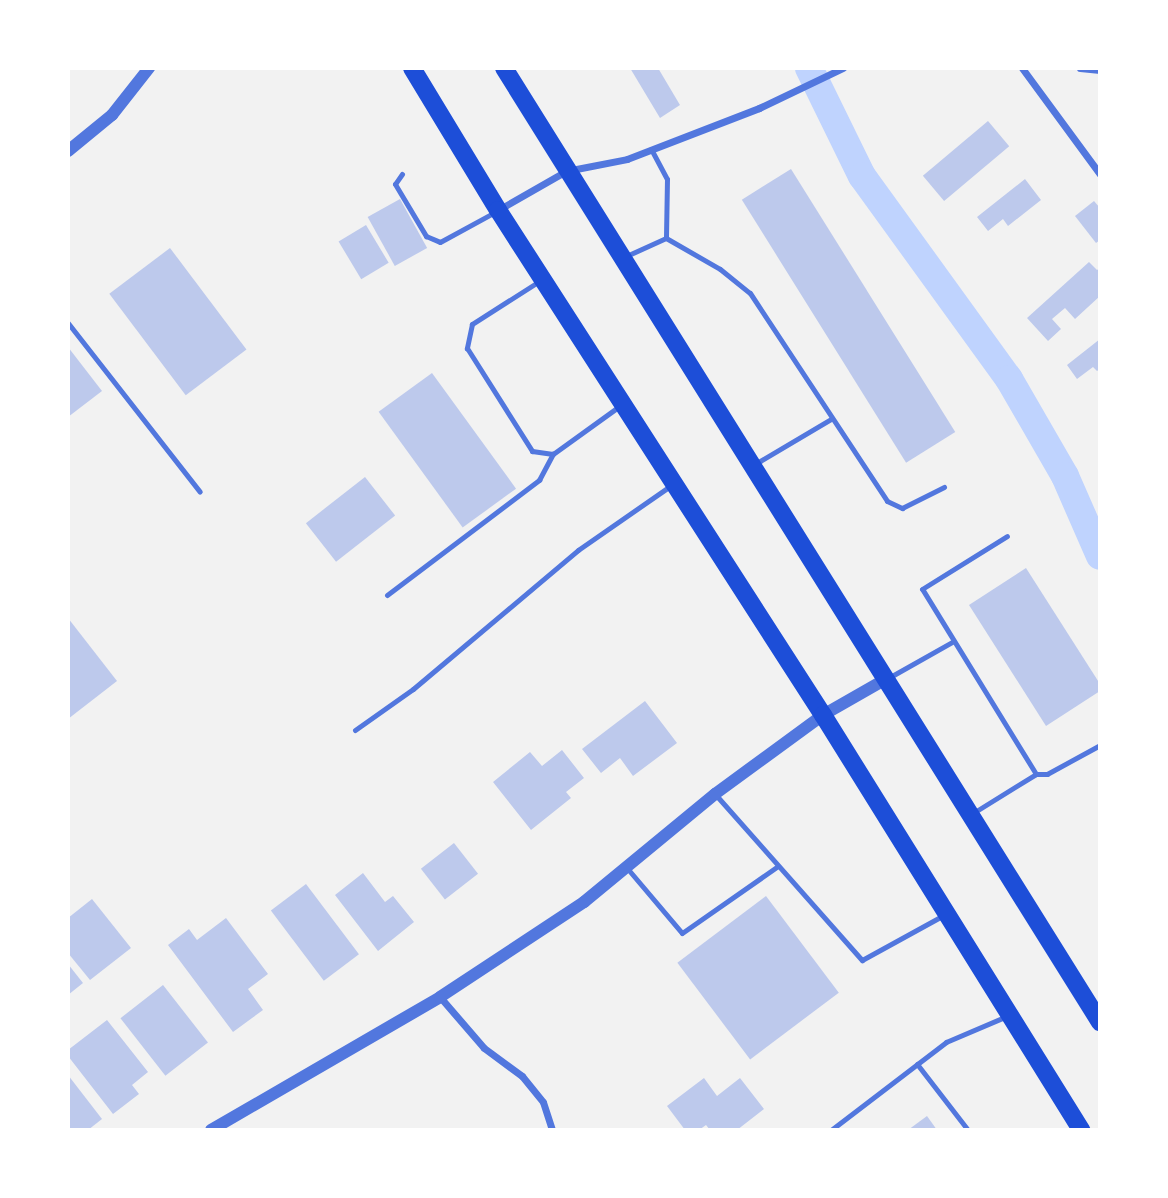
<!DOCTYPE html>
<style>
body{margin:0}
#map{position:relative;width:1168px;height:1198px;overflow:hidden;background:#f2f2f2;font-family:"Alegreya Sans",sans-serif}
div>[style]{position:absolute}
.canal>*{height:28px;margin:-14px;padding:0 14px;transform-origin:14px;border-radius:14px;background:#bfd3fe}
.building>*{inset:0;background:#bdc9ec;transform-origin:0 0}
.service>*{height:5px;margin:-2.5px;padding:0 2.5px;transform-origin:2.5px;border-radius:2.5px;background:#5277de}
.minor>*{height:7px;margin:-3.5px;padding:0 3.5px;transform-origin:3.5px;border-radius:3.5px;background:#5277de}
.tertiary>*{height:12px;margin:-6px;padding:0 6px;transform-origin:6px;border-radius:6px;background:#5277de}
.primary>*{height:18px;margin:-9px;padding:0 9px;transform-origin:9px;border-radius:9px;background:#1d4ed8}
span{translate:-50% -50%;white-space:nowrap;text-align:center;line-height:1.15;-webkit-text-stroke:5px #fff;paint-order:stroke}
.frame{position:absolute;inset:0;border:70px solid #fff;pointer-events:none}
</style>
<div id="map">
<div class="canal">
<div style="left:809px;top:68px;width:120px;rotate:63.9deg"></div>
<div style="left:862px;top:176px;width:251px;rotate:54.1deg"></div>
<div style="left:1009px;top:379px;width:112px;rotate:60deg"></div>
<div style="left:1065px;top:476px;width:87px;rotate:66.4deg"></div>
</div>
<div class="building">
<div style="clip-path:polygon(630px 68px,658px 68px,680px 105px,660px 118px)"></div>
<div style="left:988px;top:121px;width:33px;height:85px;rotate:50deg"></div>
<div style="left:791px;top:169px;width:310px;height:58px;rotate:58deg"></div>
<div style="clip-path:polygon(1025px 179px,1041px 200px,1008px 226px,1003px 219px,988px 231px,977px 217px)"></div>
<div style="left:400px;top:199px;width:56px;height:37px;rotate:61deg"></div>
<div style="clip-path:polygon(1094px 201px,1100px 208px,1100px 240px,1096px 243px,1075px 216px)"></div>
<div style="left:366px;top:225px;width:44px;height:32px;rotate:59deg"></div>
<div style="left:170px;top:248px;width:127px;height:76px;rotate:53deg"></div>
<div style="clip-path:polygon(1089px 262px,1097px 270px,1100px 268px,1100px 296px,1075px 319px,1065px 308px,1052px 319px,1061px 329px,1048px 341px,1027px 318px)"></div>
<div style="clip-path:polygon(1100px 339px,1100px 369px,1097px 371px,1093px 367px,1077px 379px,1067px 365px)"></div>
<div style="clip-path:polygon(68px 347px,102px 391px,68px 417px)"></div>
<div style="left:432px;top:373px;width:143px;height:66px;rotate:54deg"></div>
<div style="left:365px;top:477px;width:49px;height:75px;rotate:52deg"></div>
<div style="clip-path:polygon(1026px 568px,1100px 684px,1100px 691px,1046px 726px,969px 605px)"></div>
<div style="clip-path:polygon(68px 618px,117px 681px,68px 719px)"></div>
<div style="clip-path:polygon(645px 701px,677px 743px,633px 776px,620px 758px,601px 773px,582px 749px)"></div>
<div style="clip-path:polygon(562px 750px,584px 778px,566px 792px,571px 798px,531px 830px,493px 782px,530px 752px,542px 766px)"></div>
<div style="left:454px;top:843px;width:39px;height:42px;rotate:52deg"></div>
<div style="clip-path:polygon(363px 873px,385px 902px,393px 896px,414px 922px,378px 951px,335px 895px)"></div>
<div style="left:306px;top:884px;width:88px;height:44px;rotate:53deg"></div>
<div style="left:766px;top:896px;width:121px;height:111px;rotate:53deg"></div>
<div style="clip-path:polygon(92px 899px,131px 948px,90px 980px,68px 953px,68px 918px)"></div>
<div style="clip-path:polygon(226px 918px,268px 974px,248px 989px,263px 1010px,233px 1032px,168px 945px,189px 929px,197px 940px)"></div>
<div style="clip-path:polygon(68px 964px,83px 983px,68px 995px)"></div>
<div style="left:163px;top:985px;width:73px;height:54px;rotate:52deg"></div>
<div style="clip-path:polygon(107px 1020px,148px 1072px,132px 1085px,139px 1094px,113px 1114px,68px 1056px,68px 1050px)"></div>
<div style="clip-path:polygon(68px 1075px,102px 1119px,88px 1130px,68px 1130px)"></div>
<div style="clip-path:polygon(704px 1078px,717px 1096px,740px 1078px,764px 1109px,737px 1130px,710px 1130px,706px 1125px,699px 1130px,685px 1130px,667px 1106px)"></div>
<div style="clip-path:polygon(927px 1116px,937px 1130px,908px 1130px)"></div>
</div>
<div class="service">
<div style="left:651px;top:149px;width:34px;rotate:62deg"></div>
<div style="left:667px;top:179px;width:59px;rotate:91deg"></div>
<div style="left:402px;top:174px;width:12px;rotate:125deg"></div>
<div style="left:395px;top:184px;width:61px;rotate:59.2deg"></div>
<div style="left:426px;top:236px;width:15px;rotate:23deg"></div>
<div style="left:440px;top:242px;width:63px;rotate:-28.6deg"></div>
<div style="left:624px;top:257px;width:46px;rotate:-24.3deg"></div>
<div style="left:666px;top:238px;width:62px;rotate:29.9deg"></div>
<div style="left:720px;top:269px;width:38px;rotate:39deg"></div>
<div style="left:750px;top:293px;width:249px;rotate:56.6deg"></div>
<div style="left:887px;top:501px;width:17px;rotate:25deg"></div>
<div style="left:902px;top:508px;width:47px;rotate:-26.6deg"></div>
<div style="left:541px;top:280px;width:82px;rotate:147.5deg"></div>
<div style="left:472px;top:324px;width:25px;rotate:102deg"></div>
<div style="left:467px;top:348px;width:122px;rotate:57.7deg"></div>
<div style="left:532px;top:451px;width:21px;rotate:8deg"></div>
<div style="left:553px;top:454px;width:84px;rotate:-35.8deg"></div>
<div style="left:68px;top:323px;width:214px;rotate:52deg"></div>
<div style="left:755px;top:464px;width:88px;rotate:-30.6deg"></div>
<div style="left:387px;top:595px;width:191px;rotate:-37.1deg"></div>
<div style="left:539px;top:480px;width:30px;rotate:-62deg"></div>
<div style="left:890px;top:677px;width:73px;rotate:-29.4deg"></div>
<div style="left:355px;top:730px;width:71px;rotate:-35.3deg"></div>
<div style="left:413px;top:689px;width:216px;rotate:-40.1deg"></div>
<div style="left:578px;top:550px;width:112px;rotate:-34.8deg"></div>
<div style="left:1036px;top:774px;width:11px"></div>
<div style="left:1047px;top:774px;width:60px;rotate:-28.7deg"></div>
<div style="left:715px;top:794px;width:222px;rotate:48.5deg"></div>
<div style="left:862px;top:960px;width:94px;rotate:-28.8deg"></div>
<div style="left:973px;top:813px;width:74px;rotate:-31.8deg"></div>
<div style="left:1036px;top:774px;width:217px;rotate:-121.6deg"></div>
<div style="left:922px;top:589px;width:100px;rotate:-31.9deg"></div>
<div style="left:627px;top:868px;width:85px;rotate:49.8deg"></div>
<div style="left:682px;top:933px;width:117px;rotate:-34.9deg"></div>
<div style="left:917px;top:1064px;width:83px;rotate:52.3deg"></div>
<div style="left:831px;top:1130px;width:145px;rotate:-37.4deg"></div>
<div style="left:946px;top:1042px;width:66px;rotate:-23.1deg"></div>
</div>
<div class="minor">
<div style="left:1022px;top:68px;width:132px;rotate:53.7deg"></div>
<div style="left:1080px;top:68px;width:20px;rotate:6deg"></div>
<div style="left:498px;top:210px;width:78px;rotate:-29.8deg"></div>
<div style="left:566px;top:171px;width:62px;rotate:-11.1deg"></div>
<div style="left:627px;top:159px;width:142px;rotate:-21.1deg"></div>
<div style="left:759px;top:108px;width:93px;rotate:-25.5deg"></div>
<div style="left:440px;top:997px;width:67px;rotate:49.2deg"></div>
<div style="left:484px;top:1048px;width:47px;rotate:36.4deg"></div>
<div style="left:522px;top:1076px;width:33px;rotate:51deg"></div>
<div style="left:543px;top:1102px;width:29px;rotate:72deg"></div>
</div>
<div class="tertiary">
<div style="left:68px;top:151px;width:57px;rotate:-39.3deg"></div>
<div style="left:112px;top:115px;width:60px;rotate:-51.8deg"></div>
<div style="left:211px;top:1130px;width:265px;rotate:-30.1deg"></div>
<div style="left:440px;top:997px;width:173px;rotate:-33.4deg"></div>
<div style="left:584px;top:902px;width:170px;rotate:-39.5deg"></div>
<div style="left:715px;top:794px;width:134px;rotate:-36.2deg"></div>
<div style="left:823px;top:715px;width:73px;rotate:-29.7deg"></div>
</div>
<div class="primary">
<div style="left:412px;top:68px;width:166px;rotate:58.8deg"></div>
<div style="left:498px;top:210px;width:601px;rotate:57.24deg"></div>
<div style="left:823px;top:715px;width:489px;rotate:58.1deg"></div>
<div style="left:504px;top:68px;width:1125px;rotate:58.01deg"></div>
</div>
<div class="frame"></div>
</div>
